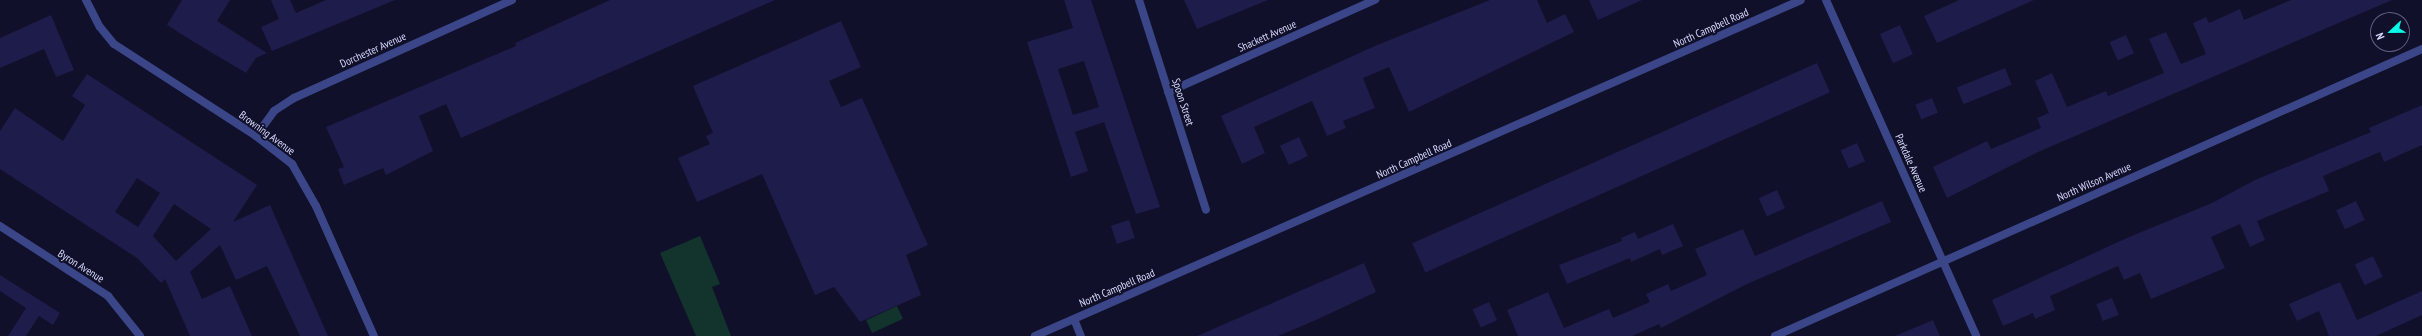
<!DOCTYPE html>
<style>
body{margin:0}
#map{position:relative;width:2422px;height:336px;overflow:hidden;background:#10102a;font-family:"PT Sans Narrow",sans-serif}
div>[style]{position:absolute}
.green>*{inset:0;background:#13342d;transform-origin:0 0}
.building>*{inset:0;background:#1d1c4b;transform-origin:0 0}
.minor>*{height:8px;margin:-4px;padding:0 4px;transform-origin:4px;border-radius:4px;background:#3b4689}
.tertiary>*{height:8px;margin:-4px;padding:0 4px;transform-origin:4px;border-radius:4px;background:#3b4689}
span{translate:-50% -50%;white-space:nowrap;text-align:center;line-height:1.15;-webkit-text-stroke:4px #10102a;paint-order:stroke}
.street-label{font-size:11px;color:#d9dbff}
.north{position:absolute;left:2370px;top:12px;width:40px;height:40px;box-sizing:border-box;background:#10102a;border:1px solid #60617f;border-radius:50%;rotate:248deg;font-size:11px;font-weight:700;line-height:16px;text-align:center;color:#d9dbff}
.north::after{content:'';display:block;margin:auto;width:14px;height:18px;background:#05ffeb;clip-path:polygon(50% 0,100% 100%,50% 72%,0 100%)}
</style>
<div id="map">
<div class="green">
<div style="clip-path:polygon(700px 236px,720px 284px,712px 287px,731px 336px,696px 336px,660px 253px)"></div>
<div style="left:897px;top:306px;width:14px;height:34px;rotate:65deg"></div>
</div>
<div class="building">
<div style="clip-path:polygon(182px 0,230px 0,217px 21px,267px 53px,256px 58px,246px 73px,194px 42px,167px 25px)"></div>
<div style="clip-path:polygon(271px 0,290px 0,296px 13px,326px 0,395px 0,272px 51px,261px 27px,279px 19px)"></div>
<div style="clip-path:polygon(610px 0,775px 0,461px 138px,446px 104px,419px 116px,433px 151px,386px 175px,383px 168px,344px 185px,338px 169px,344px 167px,326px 127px,516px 46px,515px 43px)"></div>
<div style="clip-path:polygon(evenodd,1064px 0,1091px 0,1160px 207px,1136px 214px,1104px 122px,1075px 132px,1088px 171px,1071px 177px,1027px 42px,1073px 28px,1064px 0,1084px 61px,1099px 107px,1073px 115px,1058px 69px,1084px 61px)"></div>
<div style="clip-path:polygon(1184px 0,1268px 0,1197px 29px)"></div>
<div style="clip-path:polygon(1490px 0,1537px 0,1547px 23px,1565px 14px,1574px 32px,1409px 112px,1389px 67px,1363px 78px,1375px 108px,1343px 121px,1346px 128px,1327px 136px,1312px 101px,1254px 127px,1265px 153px,1242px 164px,1221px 116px,1377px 45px)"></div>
<div style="clip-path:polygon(1589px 0,1642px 0,1598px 20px)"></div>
<div style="clip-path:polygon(1959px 0,2034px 0,1937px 43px,1924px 16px)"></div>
<div style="clip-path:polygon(2291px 0,2392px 0,2038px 152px,1947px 198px,1933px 167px,1987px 141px,1991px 149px,2041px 128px,2037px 118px,2049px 113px,2035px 81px,2052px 73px,2067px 107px,2106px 91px,2108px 96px,2164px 73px,2149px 39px,2166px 32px,2181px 64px,2206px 54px,2193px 23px,2206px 17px,2209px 23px,2240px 9px,2244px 20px)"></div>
<div style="clip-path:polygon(51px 15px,74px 70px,56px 77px,44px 49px,0 68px,0 38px)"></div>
<div style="clip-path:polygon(841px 21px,861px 67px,829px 81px,841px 107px,862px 98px,928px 245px,906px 255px,921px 295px,860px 322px,834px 287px,815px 295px,762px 174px,697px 202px,678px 158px,710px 144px,706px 136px,713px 133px,693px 86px)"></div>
<div style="left:1900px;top:25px;width:32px;height:22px;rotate:66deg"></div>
<div style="left:2126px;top:35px;width:20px;height:18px;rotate:66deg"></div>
<div style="left:1817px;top:63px;width:32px;height:443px;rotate:66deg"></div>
<div style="left:2005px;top:68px;width:18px;height:52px;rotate:68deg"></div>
<div style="clip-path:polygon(evenodd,87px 74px,257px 185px,233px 222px,270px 205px,328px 336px,300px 336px,267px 266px,236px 280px,220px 245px,190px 272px,202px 299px,230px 286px,252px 336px,190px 336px,165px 279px,161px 283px,137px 258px,0 169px,0 131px,15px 108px,63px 141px,85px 105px,72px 96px,87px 74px,137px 178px,160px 193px,138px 227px,115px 212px,137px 178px,87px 74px,174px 204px,211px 229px,176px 261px,153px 236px,174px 204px)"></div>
<div style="left:1932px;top:98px;width:16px;height:18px;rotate:68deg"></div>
<div style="clip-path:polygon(2422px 105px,2422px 145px,2384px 162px,2380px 152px,2323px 176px,2329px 191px,2257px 221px,2265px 240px,2250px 247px,2240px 224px,2211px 237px,2225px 268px,2151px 299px,2140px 273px,2124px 280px,2118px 266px,2050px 296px,2055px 310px,2035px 319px,2033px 313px,2003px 326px,1992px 300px,2129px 237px,2212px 203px,2255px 180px,2371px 132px,2369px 128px)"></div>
<div style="left:1299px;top:137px;width:21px;height:21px;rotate:65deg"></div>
<div style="left:1857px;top:143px;width:20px;height:18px;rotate:66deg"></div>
<div style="left:1777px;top:190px;width:20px;height:20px;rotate:66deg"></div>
<div style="clip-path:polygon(1882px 201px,1891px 222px,1747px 284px,1661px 328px,1659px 324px,1632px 336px,1518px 336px,1507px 310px,1548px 292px,1564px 328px,1609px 309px,1613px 318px,1650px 302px,1646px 294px,1668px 284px,1671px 291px,1707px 275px,1695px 249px,1743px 229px,1755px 256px)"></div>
<div style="left:2356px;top:201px;width:21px;height:22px;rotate:65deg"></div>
<div style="left:1129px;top:220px;width:19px;height:19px;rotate:72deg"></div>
<div style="clip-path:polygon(1673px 224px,1683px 246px,1662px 255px,1660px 249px,1631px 262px,1630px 258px,1567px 284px,1559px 265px,1622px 241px,1621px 238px,1635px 232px,1638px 239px)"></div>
<div style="left:2373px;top:256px;width:23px;height:20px;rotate:65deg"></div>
<div style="clip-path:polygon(1364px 263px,1376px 292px,1316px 320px,1278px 336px,1197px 336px)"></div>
<div style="clip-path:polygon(0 275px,60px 313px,53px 325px,39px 316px,26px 336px,8px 336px,26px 308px,0 291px)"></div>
<div style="clip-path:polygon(2340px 282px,2357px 320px,2422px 291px,2422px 315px,2376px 336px,2329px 336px,2319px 311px,2297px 321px,2289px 304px)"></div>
<div style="left:2112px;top:298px;width:18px;height:17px;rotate:68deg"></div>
<div style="left:1489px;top:302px;width:20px;height:18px;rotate:66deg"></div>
<div style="clip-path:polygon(1933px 320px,1940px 336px,1895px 336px)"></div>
</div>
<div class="minor">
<div style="left:86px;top:0;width:30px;rotate:63deg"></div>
<div style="left:100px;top:27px;width:22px;rotate:51deg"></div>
<div style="left:114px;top:44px;width:169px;rotate:32.9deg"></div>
<div style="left:256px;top:136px;width:46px;rotate:37.9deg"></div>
<div style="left:292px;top:164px;width:48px;rotate:60.3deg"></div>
<div style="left:316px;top:206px;width:142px;rotate:66deg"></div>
<div style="left:1139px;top:0;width:220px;rotate:72.3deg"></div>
<div style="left:1826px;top:0;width:368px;rotate:65.9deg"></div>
<div style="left:1168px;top:92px;width:227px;rotate:-24deg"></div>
<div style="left:256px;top:136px;width:31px;rotate:-54deg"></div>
<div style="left:274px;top:111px;width:24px;rotate:-33deg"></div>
<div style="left:294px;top:98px;width:239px;rotate:-24.2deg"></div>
<div style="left:0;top:226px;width:129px;rotate:32.9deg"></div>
<div style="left:108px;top:296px;width:51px;rotate:51.3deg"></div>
<div style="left:1074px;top:319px;width:18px;rotate:68deg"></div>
<div style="left:1775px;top:336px;width:708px;rotate:-23.92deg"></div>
</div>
<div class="tertiary">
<div style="left:1035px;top:336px;width:836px;rotate:-23.68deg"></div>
</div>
<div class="street-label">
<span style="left:1711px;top:28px;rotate:-24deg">North Campbell Road</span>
<span style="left:1267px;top:36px;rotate:-24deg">Shackett Avenue</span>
<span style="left:373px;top:50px;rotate:-24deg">Dorchester Avenue</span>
<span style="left:1183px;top:102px;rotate:72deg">Spoon Street</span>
<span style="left:267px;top:133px;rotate:36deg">Browning Avenue</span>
<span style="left:1414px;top:159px;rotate:-24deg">North Campbell Road</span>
<span style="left:1911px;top:163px;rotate:66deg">Parkdale Avenue</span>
<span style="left:2094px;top:182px;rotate:-24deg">North Wilson Avenue</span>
<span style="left:81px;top:266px;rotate:32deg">Byron Avenue</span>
<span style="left:1117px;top:288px;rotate:-23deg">North Campbell Road</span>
</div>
<div class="north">N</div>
</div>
